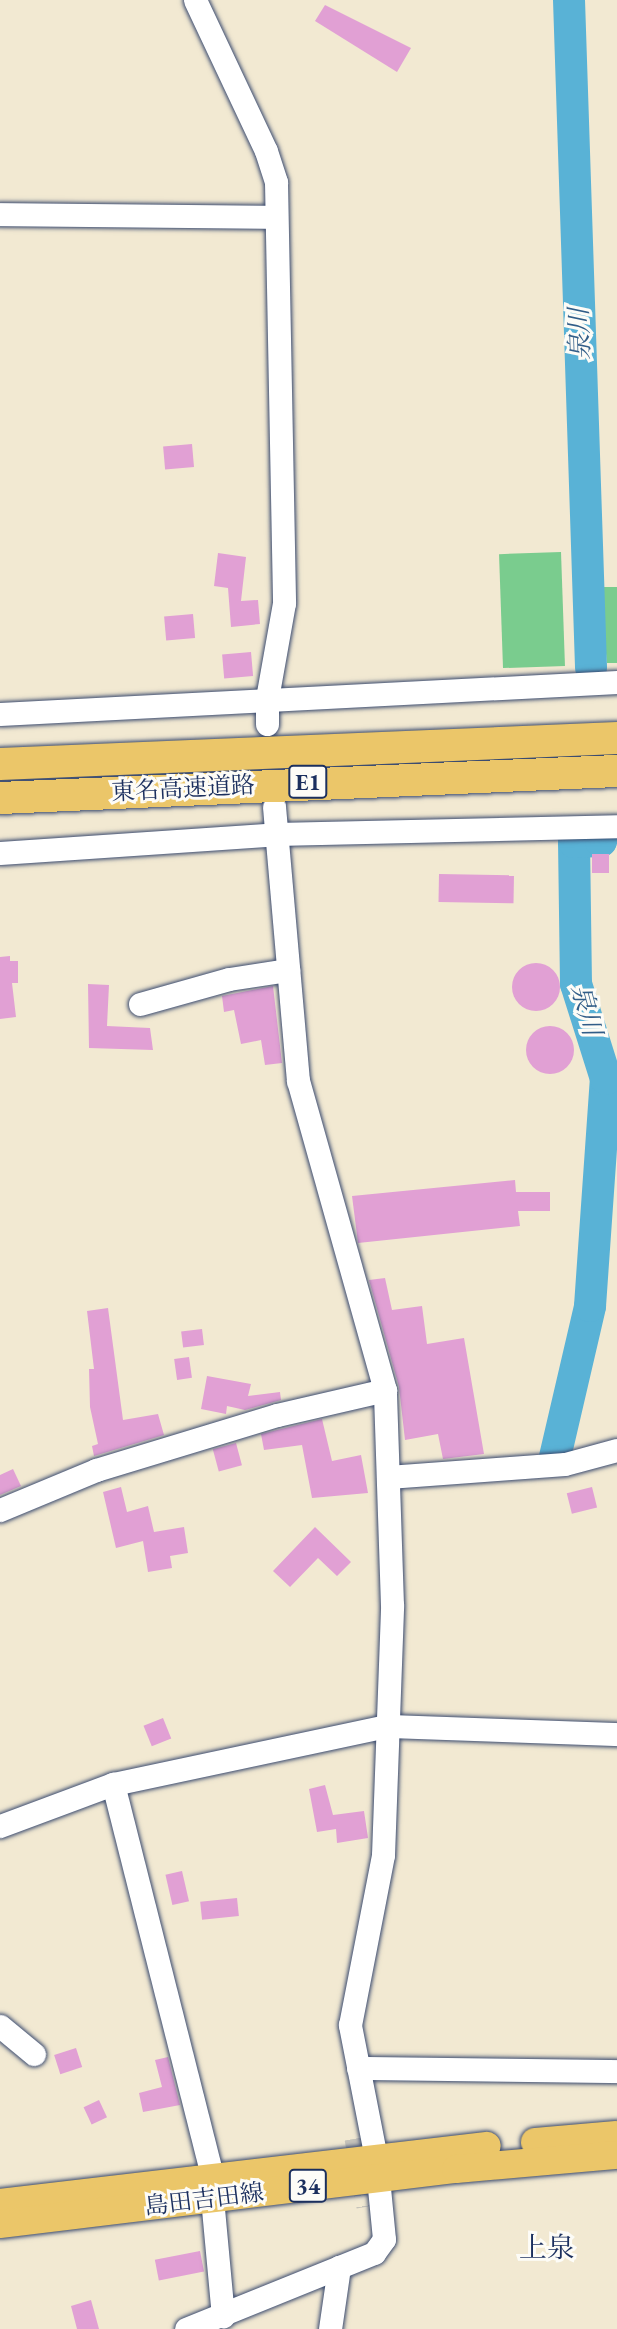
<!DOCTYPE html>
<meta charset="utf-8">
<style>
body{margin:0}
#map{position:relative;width:617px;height:2329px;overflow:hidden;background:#f2e9d2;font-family:"EB Garamond","Noto Serif JP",serif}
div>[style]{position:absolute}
.green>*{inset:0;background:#7acc8e;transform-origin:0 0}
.stream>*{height:5px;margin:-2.5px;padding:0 2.5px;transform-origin:2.5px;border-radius:2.5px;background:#59b2d6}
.river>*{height:32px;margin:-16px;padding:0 16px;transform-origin:16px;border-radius:16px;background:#59b2d6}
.building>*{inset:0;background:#e1a0d4;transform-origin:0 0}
.round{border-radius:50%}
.minor-tunnel>*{height:23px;margin-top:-11.5px;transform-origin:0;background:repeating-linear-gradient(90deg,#c7c4bb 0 23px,transparent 0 34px)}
.roads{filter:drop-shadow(0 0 2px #3b4b6f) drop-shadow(0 0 2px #3b4b6f)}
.minor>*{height:23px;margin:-11.5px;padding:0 11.5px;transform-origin:11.5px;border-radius:11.5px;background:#fff}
.major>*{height:28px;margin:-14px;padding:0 14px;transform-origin:14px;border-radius:14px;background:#ebc669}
.highway>*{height:32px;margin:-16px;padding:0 16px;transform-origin:16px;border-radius:16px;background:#ebc669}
span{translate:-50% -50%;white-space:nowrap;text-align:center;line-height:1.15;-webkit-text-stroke:6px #fdfcf7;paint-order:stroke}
.shield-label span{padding:2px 5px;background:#fdfcf7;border:2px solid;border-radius:5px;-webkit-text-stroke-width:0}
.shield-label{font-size:23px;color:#1b2f5e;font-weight:700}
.street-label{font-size:24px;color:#1b2f5e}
.water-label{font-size:26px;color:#315d88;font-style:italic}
.quarter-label{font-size:28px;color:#1b2f5e}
</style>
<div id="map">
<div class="green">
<div style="left:561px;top:552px;width:114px;height:62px;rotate:88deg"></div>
<div style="clip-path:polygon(599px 587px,617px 587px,617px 663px,607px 663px)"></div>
</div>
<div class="stream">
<div style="left:601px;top:841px;width:16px"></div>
</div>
<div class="river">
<div style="left:569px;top:0;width:668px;rotate:88.11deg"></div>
<div style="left:555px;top:1457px;width:155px;rotate:-76.9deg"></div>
<div style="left:590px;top:1306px;width:228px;rotate:-86deg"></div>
<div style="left:606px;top:1079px;width:100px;rotate:-107.5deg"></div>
<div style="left:576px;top:984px;width:142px;rotate:-90.8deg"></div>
<div style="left:574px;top:842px;width:27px;rotate:-2deg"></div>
<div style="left:601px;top:841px;width:8px;rotate:-97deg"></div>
</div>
<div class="building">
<div style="clip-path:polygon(325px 5px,411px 48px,397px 72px,315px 21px)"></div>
<div style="left:192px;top:444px;width:23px;height:29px;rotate:85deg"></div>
<div style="clip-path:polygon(218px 553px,246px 557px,241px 601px,258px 600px,260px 624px,231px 627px,228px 588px,214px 586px)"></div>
<div style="left:193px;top:614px;width:24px;height:29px;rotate:85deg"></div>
<div style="left:251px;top:652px;width:24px;height:29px;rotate:85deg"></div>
<div style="left:592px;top:854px;width:17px;height:19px"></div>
<div style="left:439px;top:874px;width:75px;height:28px;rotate:1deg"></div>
<div style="clip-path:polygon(10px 956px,10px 961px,18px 961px,18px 983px,12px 983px,16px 1017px,0 1019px,0 957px)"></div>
<div class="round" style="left:512px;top:963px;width:48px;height:48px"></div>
<div style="clip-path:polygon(88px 984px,109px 985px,107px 1026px,150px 1028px,153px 1050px,89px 1048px)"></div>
<div style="clip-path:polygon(273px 986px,282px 1063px,265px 1065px,261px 1040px,241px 1044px,234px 1010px,224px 1012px,222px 996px)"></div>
<div class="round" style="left:526px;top:1026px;width:48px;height:48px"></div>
<div style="clip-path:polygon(515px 1180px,516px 1192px,550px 1192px,550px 1211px,518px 1211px,520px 1226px,358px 1243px,352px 1196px)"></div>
<div style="clip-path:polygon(385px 1278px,392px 1310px,422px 1306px,427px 1344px,464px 1338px,484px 1454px,443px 1459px,438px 1434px,405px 1440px,399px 1387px,369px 1280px)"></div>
<div style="clip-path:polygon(108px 1308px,123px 1420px,158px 1414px,164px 1435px,94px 1456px,92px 1446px,98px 1444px,90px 1407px,89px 1369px,94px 1369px,87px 1311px)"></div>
<div style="left:202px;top:1329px;width:16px;height:21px;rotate:83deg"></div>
<div style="left:189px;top:1357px;width:21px;height:15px;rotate:82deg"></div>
<div style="clip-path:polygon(207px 1376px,251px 1384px,248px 1396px,280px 1392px,281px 1400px,245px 1410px,227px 1406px,226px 1414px,201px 1409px)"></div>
<div style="clip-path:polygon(322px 1419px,332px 1461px,361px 1455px,368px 1493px,312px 1498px,302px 1445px,264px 1450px,261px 1434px)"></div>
<div style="left:236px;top:1443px;width:23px;height:24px;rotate:75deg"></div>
<div style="clip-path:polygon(13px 1469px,21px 1486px,0 1495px,0 1475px)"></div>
<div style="clip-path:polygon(121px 1487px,127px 1512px,148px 1506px,154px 1532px,184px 1527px,188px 1553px,170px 1556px,172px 1568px,148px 1572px,143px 1541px,116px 1548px,103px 1492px)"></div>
<div style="left:592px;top:1487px;width:21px;height:26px;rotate:76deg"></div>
<div style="clip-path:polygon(315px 1527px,351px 1562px,337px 1576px,318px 1558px,290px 1587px,273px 1571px)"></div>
<div style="left:163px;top:1718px;width:22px;height:21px;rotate:68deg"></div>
<div style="clip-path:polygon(325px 1785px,333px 1815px,364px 1811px,368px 1838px,337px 1843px,336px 1829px,317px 1832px,309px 1789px)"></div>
<div style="left:182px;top:1871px;width:31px;height:17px;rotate:77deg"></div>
<div style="left:237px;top:1898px;width:18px;height:37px;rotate:84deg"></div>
<div style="left:76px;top:2048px;width:20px;height:23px;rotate:72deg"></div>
<div style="clip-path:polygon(168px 2057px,180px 2105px,143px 2112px,139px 2093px,162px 2087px,155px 2060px)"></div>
<div style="left:99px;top:2100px;width:19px;height:17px;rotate:65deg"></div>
<div style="left:200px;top:2251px;width:21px;height:46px;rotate:79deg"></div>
<div style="clip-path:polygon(91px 2300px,99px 2329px,77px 2329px,71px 2306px)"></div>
</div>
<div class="minor-tunnel">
<div style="left:356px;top:2138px;width:69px;rotate:80deg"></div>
</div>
<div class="roads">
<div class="minor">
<div style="left:195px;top:0;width:167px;rotate:64.8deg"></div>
<div style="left:266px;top:151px;width:33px;rotate:72deg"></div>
<div style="left:276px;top:182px;width:421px;rotate:88.9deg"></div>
<div style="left:284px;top:603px;width:97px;rotate:100.1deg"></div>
<div style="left:267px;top:698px;width:26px;rotate:90deg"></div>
<div style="left:0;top:214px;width:276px;rotate:0.6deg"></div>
<div style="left:0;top:714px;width:618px;rotate:-2.97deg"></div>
<div style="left:0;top:853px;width:277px;rotate:-3.9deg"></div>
<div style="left:276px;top:834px;width:341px;rotate:-1.3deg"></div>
<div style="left:140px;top:1004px;width:92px;rotate:-15.7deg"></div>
<div style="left:229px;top:979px;width:60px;rotate:-8.7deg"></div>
<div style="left:388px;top:1477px;width:177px;rotate:-4.2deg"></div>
<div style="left:565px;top:1464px;width:54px;rotate:-15.1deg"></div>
<div style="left:0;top:1510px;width:104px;rotate:-22.6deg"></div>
<div style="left:96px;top:1470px;width:189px;rotate:-16.9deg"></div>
<div style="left:277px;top:1415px;width:111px;rotate:-13deg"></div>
<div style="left:113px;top:1784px;width:406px;rotate:75.8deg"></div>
<div style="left:0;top:1826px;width:121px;rotate:-20.4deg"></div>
<div style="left:113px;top:1784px;width:280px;rotate:-12deg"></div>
<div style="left:387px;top:1726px;width:230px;rotate:2deg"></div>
<div style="left:0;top:2026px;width:44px;rotate:39.5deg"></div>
<div style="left:358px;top:2068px;width:259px;rotate:0.7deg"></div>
<div style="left:212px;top:2198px;width:119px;rotate:84.7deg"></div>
<div style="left:186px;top:2329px;width:203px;rotate:-22deg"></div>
<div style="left:374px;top:2253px;width:17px;rotate:-54deg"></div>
<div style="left:384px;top:2239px;width:81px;rotate:-95.6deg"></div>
<div style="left:376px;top:2158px;width:136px;rotate:-101.1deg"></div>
<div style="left:350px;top:2025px;width:173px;rotate:-79deg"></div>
<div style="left:383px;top:1855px;width:250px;rotate:-87.9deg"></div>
<div style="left:392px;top:1605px;width:215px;rotate:-91.9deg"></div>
<div style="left:385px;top:1390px;width:321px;rotate:-105.7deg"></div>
<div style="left:298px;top:1081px;width:275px;rotate:-95deg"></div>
<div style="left:330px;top:2329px;width:63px;rotate:-81.7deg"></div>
</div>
<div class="major">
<div style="left:535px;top:2142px;width:82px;rotate:-4.9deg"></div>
<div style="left:0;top:2203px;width:490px;rotate:-6.7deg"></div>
<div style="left:0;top:2224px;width:459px;rotate:-6.9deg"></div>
<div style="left:456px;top:2169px;width:162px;rotate:-5deg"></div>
</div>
<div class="highway">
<div style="left:0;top:764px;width:618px;rotate:-2.41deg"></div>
<div style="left:0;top:798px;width:618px;rotate:-2.51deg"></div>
</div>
</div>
<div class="shield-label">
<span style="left:308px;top:782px">E1</span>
<span style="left:308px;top:2186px">34</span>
</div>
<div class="street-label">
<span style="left:183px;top:788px;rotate:-3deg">東名高速道路</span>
<span style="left:204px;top:2199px;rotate:-7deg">島田吉田線</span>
</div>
<div class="water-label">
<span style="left:580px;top:334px;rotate:-92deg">泉川</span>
<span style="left:586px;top:1010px;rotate:75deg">泉川</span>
</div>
<div class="quarter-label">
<span style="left:547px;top:2247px">上泉</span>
</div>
</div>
